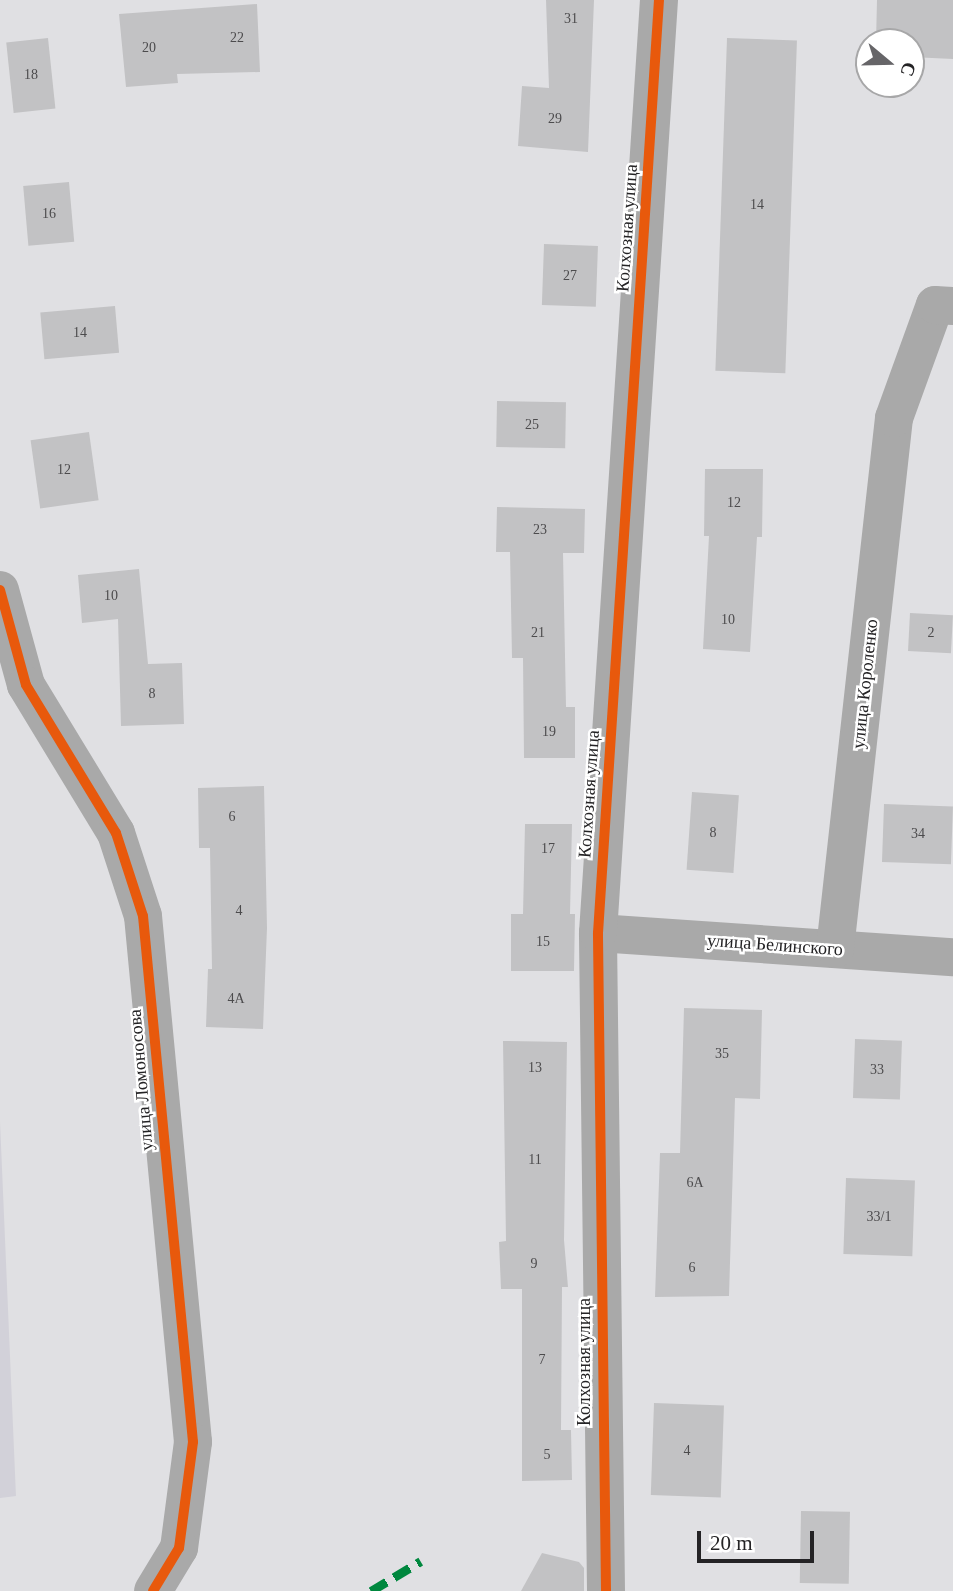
<!DOCTYPE html>
<meta charset="utf-8">
<style>
body{margin:0}
#map{position:relative;width:953px;height:1591px;overflow:hidden;background:#e0e0e3;font-family:Georgia,serif}
div>[style]{position:absolute}
.built>*{inset:0;background:#d2d1d9}
.building>*{inset:0;background:#c2c2c4;transform-origin:0 0}
.minor>*{height:38px;margin:-19px;padding:0 19px;transform-origin:19px;border-radius:19px;background:#a9a9a9}
.quiet>*{height:9px;margin-top:-4.5px;transform-origin:0;background:repeating-linear-gradient(90deg,#00873e 0 18px,transparent 0 27px)}
.cycleway>*{height:10px;margin:-5px;padding:0 5px;transform-origin:5px;border-radius:5px;background:#e8590c}
span{translate:-50% -50%;white-space:nowrap;text-align:center;line-height:1.15;-webkit-text-stroke:5px #fff;paint-order:stroke}
.number-label{font-size:14px;color:#4c4b4d}
.number-label span{-webkit-text-stroke-width:0}
.street-label{font-size:18px;color:#242325}
.north{position:absolute;left:855px;top:28px;width:70px;height:70px;box-sizing:border-box;background:#fff;border:2px solid #a7a7a8;border-radius:50%;rotate:109deg;font-size:19px;font-weight:700;line-height:28px;text-align:center;color:#242325}
.north::after{content:'';display:block;margin:auto;width:24px;height:32px;background:#666568;clip-path:polygon(50% 0,100% 100%,50% 72%,0 100%)}
.scale{position:absolute;left:697px;top:1531px;width:117px;height:32px;box-sizing:border-box;border:4px solid #242325;border-top:0;padding-left:9px;font-size:21px;line-height:24px;white-space:nowrap;color:#242325;-webkit-text-stroke:5px #fff;paint-order:stroke}
</style>
<div id="map">
<div class="built">
<div style="clip-path:polygon(0 1121px,16px 1496px,0 1498px)"></div>
</div>
<div class="building">
<div style="clip-path:polygon(546px 0,594px 0,588px 152px,518px 146px,522px 86px,549px 88px)"></div>
<div style="clip-path:polygon(877px 0,953px 0,953px 59px,911px 57px,911px 42px,876px 42px)"></div>
<div style="clip-path:polygon(257px 4px,260px 72px,177px 74px,178px 83px,126px 87px,119px 14px)"></div>
<div style="left:48px;top:38px;width:71px;height:42px;rotate:84deg"></div>
<div style="left:727px;top:38px;width:70px;height:333px;rotate:2deg"></div>
<div style="left:69px;top:182px;width:60px;height:46px;rotate:85deg"></div>
<div style="left:544px;top:244px;width:54px;height:61px;rotate:2deg"></div>
<div style="left:115px;top:306px;width:47px;height:75px;rotate:85deg"></div>
<div style="left:497px;top:401px;width:69px;height:46px;rotate:1deg"></div>
<div style="left:89px;top:432px;width:69px;height:59px;rotate:82deg"></div>
<div style="clip-path:polygon(705px 469px,763px 469px,762px 537px,757px 537px,750px 652px,703px 649px,709px 536px,704px 536px)"></div>
<div style="clip-path:polygon(497px 507px,585px 509px,584px 553px,563px 553px,566px 707px,575px 707px,575px 758px,524px 758px,523px 658px,512px 658px,510px 552px,496px 552px)"></div>
<div style="clip-path:polygon(139px 569px,148px 664px,182px 663px,184px 724px,121px 726px,118px 619px,82px 623px,78px 575px)"></div>
<div style="left:910px;top:613px;width:43px;height:38px;rotate:3deg"></div>
<div style="clip-path:polygon(264px 786px,267px 928px,263px 1029px,206px 1027px,208px 969px,212px 969px,210px 848px,199px 848px,198px 788px)"></div>
<div style="left:692px;top:792px;width:47px;height:78px;rotate:4deg"></div>
<div style="left:884px;top:804px;width:69px;height:58px;rotate:2deg"></div>
<div style="clip-path:polygon(525px 824px,572px 824px,570px 914px,575px 914px,574px 971px,511px 971px,511px 914px,523px 914px)"></div>
<div style="clip-path:polygon(684px 1008px,762px 1010px,760px 1099px,735px 1098px,729px 1296px,655px 1297px,660px 1153px,680px 1153px)"></div>
<div style="left:855px;top:1039px;width:47px;height:59px;rotate:2deg"></div>
<div style="clip-path:polygon(503px 1041px,567px 1042px,564px 1240px,568px 1287px,562px 1287px,561px 1430px,571px 1430px,572px 1480px,522px 1481px,522px 1289px,501px 1289px,499px 1242px,506px 1241px)"></div>
<div style="left:846px;top:1178px;width:69px;height:76px;rotate:2deg"></div>
<div style="left:654px;top:1403px;width:70px;height:92px;rotate:2deg"></div>
<div style="left:801px;top:1511px;width:49px;height:72px;rotate:1deg"></div>
<div style="clip-path:polygon(542px 1553px,579px 1562px,584px 1568px,584px 1591px,521px 1591px)"></div>
</div>
<div class="minor">
<div style="left:0;top:590px;width:98px;rotate:74.7deg"></div>
<div style="left:26px;top:685px;width:173px;rotate:58.7deg"></div>
<div style="left:116px;top:833px;width:87px;rotate:72deg"></div>
<div style="left:143px;top:916px;width:528px;rotate:84.57deg"></div>
<div style="left:193px;top:1442px;width:107px;rotate:97.5deg"></div>
<div style="left:179px;top:1548px;width:50px;rotate:121.2deg"></div>
<div style="left:598px;top:933px;width:356px;rotate:3.9deg"></div>
<div style="left:835px;top:949px;width:534px;rotate:-83.66deg"></div>
<div style="left:894px;top:418px;width:120px;rotate:-70.1deg"></div>
<div style="left:935px;top:305px;width:18px;rotate:3deg"></div>
<div style="left:606px;top:1591px;width:658px;rotate:-90.7deg"></div>
<div style="left:598px;top:933px;width:935px;rotate:-86.26deg"></div>
</div>
<div class="quiet">
<div style="left:371px;top:1591px;width:58px;rotate:-31deg"></div>
</div>
<div class="cycleway">
<div style="left:0;top:590px;width:98px;rotate:74.7deg"></div>
<div style="left:26px;top:685px;width:173px;rotate:58.7deg"></div>
<div style="left:116px;top:833px;width:87px;rotate:72deg"></div>
<div style="left:143px;top:916px;width:528px;rotate:84.57deg"></div>
<div style="left:193px;top:1442px;width:107px;rotate:97.5deg"></div>
<div style="left:179px;top:1548px;width:50px;rotate:121.2deg"></div>
<div style="left:606px;top:1591px;width:658px;rotate:-90.7deg"></div>
<div style="left:598px;top:933px;width:935px;rotate:-86.26deg"></div>
</div>
<div class="number-label">
<span style="left:571px;top:19px">31</span>
<span style="left:237px;top:38px">22</span>
<span style="left:149px;top:48px">20</span>
<span style="left:31px;top:75px">18</span>
<span style="left:555px;top:119px">29</span>
<span style="left:757px;top:205px">14</span>
<span style="left:49px;top:214px">16</span>
<span style="left:570px;top:276px">27</span>
<span style="left:80px;top:333px">14</span>
<span style="left:532px;top:425px">25</span>
<span style="left:64px;top:470px">12</span>
<span style="left:734px;top:503px">12</span>
<span style="left:540px;top:530px">23</span>
<span style="left:111px;top:596px">10</span>
<span style="left:728px;top:620px">10</span>
<span style="left:538px;top:633px">21</span>
<span style="left:931px;top:633px">2</span>
<span style="left:152px;top:694px">8</span>
<span style="left:549px;top:732px">19</span>
<span style="left:232px;top:817px">6</span>
<span style="left:713px;top:833px">8</span>
<span style="left:918px;top:834px">34</span>
<span style="left:548px;top:849px">17</span>
<span style="left:239px;top:911px">4</span>
<span style="left:543px;top:942px">15</span>
<span style="left:236px;top:999px">4А</span>
<span style="left:722px;top:1054px">35</span>
<span style="left:535px;top:1068px">13</span>
<span style="left:877px;top:1070px">33</span>
<span style="left:535px;top:1160px">11</span>
<span style="left:695px;top:1183px">6А</span>
<span style="left:879px;top:1217px">33/1</span>
<span style="left:534px;top:1264px">9</span>
<span style="left:692px;top:1268px">6</span>
<span style="left:542px;top:1360px">7</span>
<span style="left:687px;top:1451px">4</span>
<span style="left:547px;top:1455px">5</span>
</div>
<div class="street-label">
<span style="left:627px;top:228px;rotate:-86deg">Колхозная улица</span>
<span style="left:865px;top:684px;rotate:-84deg">улица Короленко</span>
<span style="left:589px;top:794px;rotate:-86deg">Колхозная улица</span>
<span style="left:775px;top:945px;rotate:4deg">улица Белинского</span>
<span style="left:141px;top:1080px;rotate:-95deg">улица Ломоносова</span>
<span style="left:584px;top:1362px;rotate:-90deg">Колхозная улица</span>
</div>
<div class="north">С</div>
<div class="scale">20 m</div>
</div>
